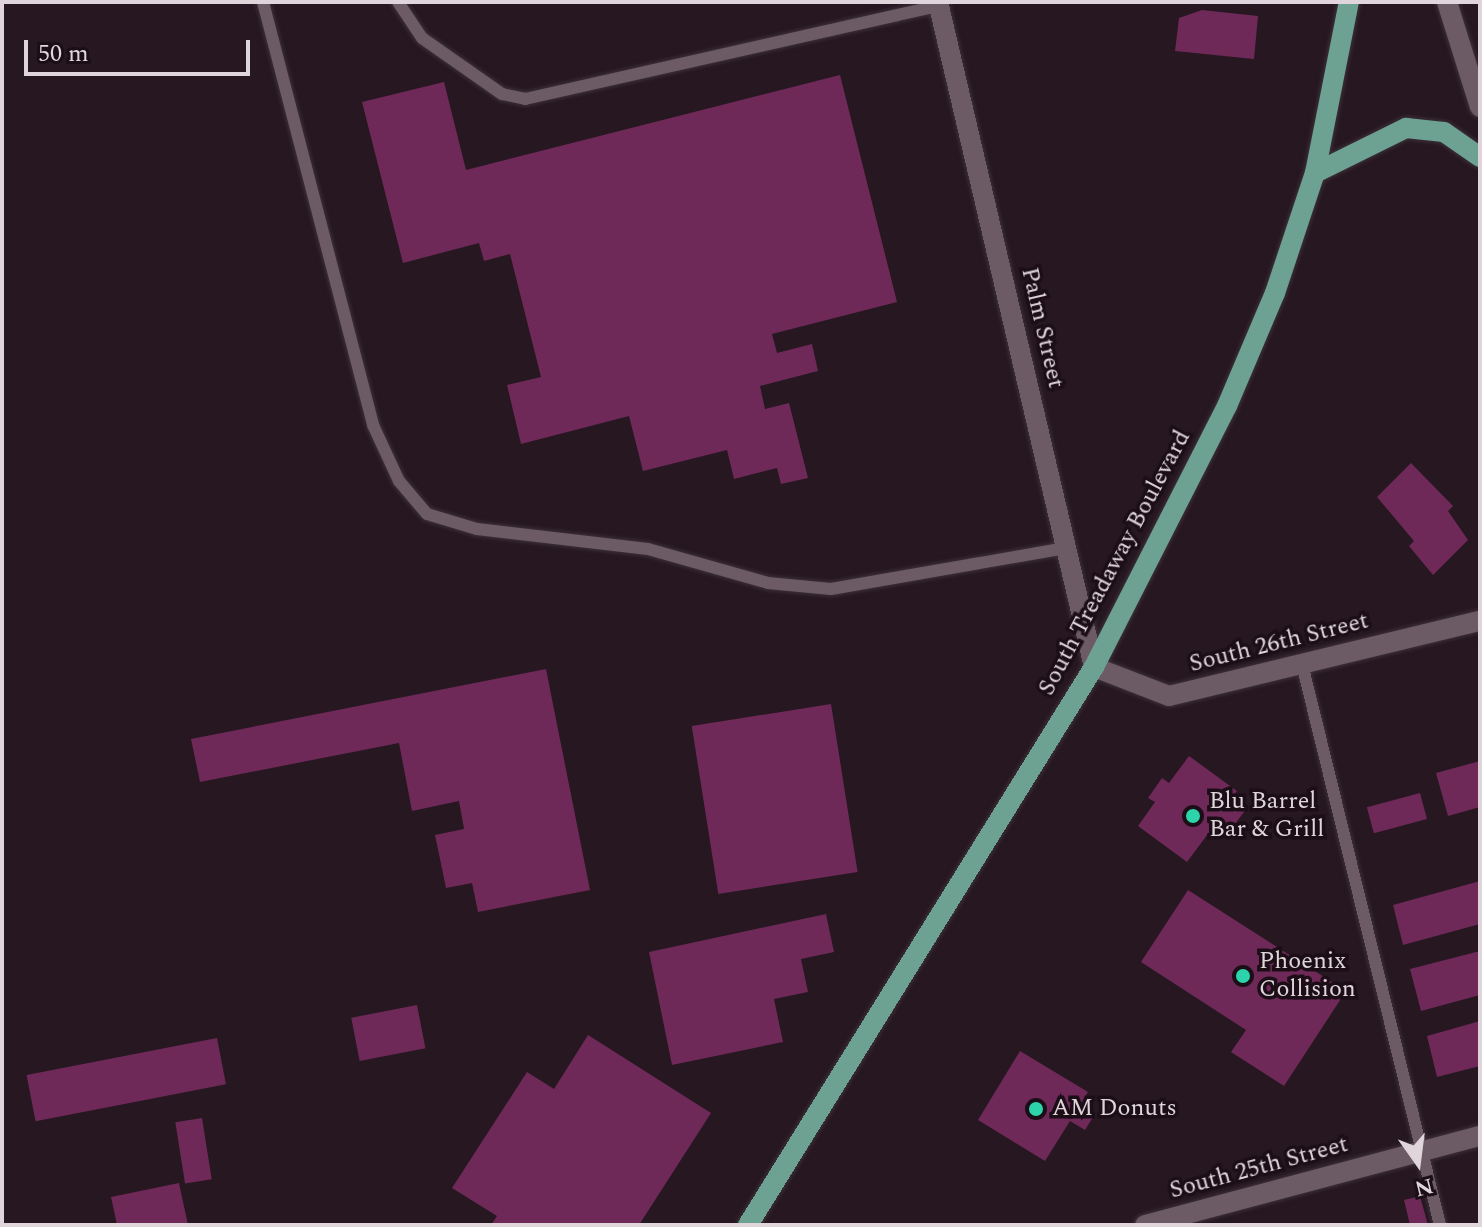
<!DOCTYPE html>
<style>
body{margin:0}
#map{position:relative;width:1482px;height:1227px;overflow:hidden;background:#261721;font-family:Spectral,serif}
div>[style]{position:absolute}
.building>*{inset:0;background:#6e2958;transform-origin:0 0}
.roads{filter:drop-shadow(0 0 2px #3d3138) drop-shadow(0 0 2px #3d3138)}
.lane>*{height:12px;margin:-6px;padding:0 6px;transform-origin:6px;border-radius:6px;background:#6c5a65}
.street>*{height:20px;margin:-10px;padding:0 10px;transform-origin:10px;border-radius:10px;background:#6c5a65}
.primary>*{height:20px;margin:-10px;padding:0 10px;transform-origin:10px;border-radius:10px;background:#6da293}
.dots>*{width:22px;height:22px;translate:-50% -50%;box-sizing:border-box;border:4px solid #1c0e17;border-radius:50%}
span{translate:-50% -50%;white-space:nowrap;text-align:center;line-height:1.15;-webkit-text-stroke:7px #1c0e17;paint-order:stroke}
.street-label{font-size:24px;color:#e0d5db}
.poi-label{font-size:24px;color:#e0d5db}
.left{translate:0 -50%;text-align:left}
.frame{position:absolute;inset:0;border:4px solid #e0d5db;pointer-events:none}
.north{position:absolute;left:1378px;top:1123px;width:80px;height:80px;-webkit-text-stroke:6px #1c0e17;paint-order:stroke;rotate:166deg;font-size:22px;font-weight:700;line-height:32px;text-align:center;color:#e0d5db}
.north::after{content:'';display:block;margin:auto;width:28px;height:36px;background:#e0d5db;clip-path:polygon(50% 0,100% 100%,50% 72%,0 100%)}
.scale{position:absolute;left:24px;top:40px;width:226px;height:36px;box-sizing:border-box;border:4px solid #e0d5db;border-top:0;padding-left:10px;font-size:24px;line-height:28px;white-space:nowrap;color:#e0d5db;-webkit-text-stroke:6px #1c0e17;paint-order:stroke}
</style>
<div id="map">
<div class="building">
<div style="clip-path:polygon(1202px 10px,1258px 16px,1254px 59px,1175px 51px,1179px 18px)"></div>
<div style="clip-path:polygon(840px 75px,897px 302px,772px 334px,777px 353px,812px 344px,818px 371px,760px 386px,765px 409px,789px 403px,808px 478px,781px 484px,777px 468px,734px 479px,727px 450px,643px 471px,629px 416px,521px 444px,507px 385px,541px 377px,510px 254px,484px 261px,479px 243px,403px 263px,362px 102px,444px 82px,466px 170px)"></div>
<div style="clip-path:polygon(1411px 463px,1453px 506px,1448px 511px,1468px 540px,1433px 575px,1409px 546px,1414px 541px,1377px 497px)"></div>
<div style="clip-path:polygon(546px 669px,590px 890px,478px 912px,472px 883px,446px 888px,435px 835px,464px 829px,459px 801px,412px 811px,399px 743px,200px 782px,191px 739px)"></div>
<div style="left:831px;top:704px;width:170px;height:141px;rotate:81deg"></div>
<div style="clip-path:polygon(1189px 756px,1237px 791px,1232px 797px,1247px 808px,1229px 832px,1216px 823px,1187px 862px,1138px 826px,1155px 802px,1148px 798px,1162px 778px,1169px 783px)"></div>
<div style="clip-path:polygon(1480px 761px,1480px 807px,1448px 816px,1436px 773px)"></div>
<div style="left:1420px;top:793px;width:27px;height:55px;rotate:75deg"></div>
<div style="clip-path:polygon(1480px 881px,1480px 924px,1403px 945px,1393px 905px)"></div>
<div style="clip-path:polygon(1188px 890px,1346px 991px,1284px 1086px,1231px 1052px,1246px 1030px,1141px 962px)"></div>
<div style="clip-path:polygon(826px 914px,834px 952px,801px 959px,808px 992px,774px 999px,783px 1042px,672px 1065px,649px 952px)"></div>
<div style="clip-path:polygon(1480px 951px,1480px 995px,1421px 1011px,1410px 969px)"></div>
<div style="left:417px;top:1005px;width:44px;height:67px;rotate:79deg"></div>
<div style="clip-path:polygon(1480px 1021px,1480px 1066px,1437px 1077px,1427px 1036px)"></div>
<div style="clip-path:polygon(588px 1035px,711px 1113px,639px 1225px,491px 1225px,497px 1216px,452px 1188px,527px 1072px,554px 1089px)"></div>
<div style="left:217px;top:1038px;width:47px;height:194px;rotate:79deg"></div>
<div style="clip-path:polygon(1020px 1051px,1088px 1092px,1080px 1105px,1095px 1114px,1085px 1130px,1070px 1121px,1045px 1161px,978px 1120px)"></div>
<div style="left:202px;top:1118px;width:62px;height:27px;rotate:81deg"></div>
<div style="clip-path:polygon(179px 1183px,188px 1225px,117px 1225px,111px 1197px)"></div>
<div style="clip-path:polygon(1420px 1196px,1428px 1225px,1410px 1225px,1404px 1200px)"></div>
</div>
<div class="roads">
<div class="lane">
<div style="left:263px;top:2px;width:437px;rotate:75.4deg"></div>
<div style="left:373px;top:425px;width:62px;rotate:65.1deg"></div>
<div style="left:399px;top:481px;width:43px;rotate:49.7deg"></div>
<div style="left:427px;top:514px;width:52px;rotate:16.7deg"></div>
<div style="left:477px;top:529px;width:172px;rotate:6.7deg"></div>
<div style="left:648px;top:549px;width:125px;rotate:15.8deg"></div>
<div style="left:768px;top:583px;width:63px;rotate:5.4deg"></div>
<div style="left:831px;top:589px;width:240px;rotate:-9.9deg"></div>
<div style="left:398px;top:2px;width:43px;rotate:56.3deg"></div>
<div style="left:422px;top:38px;width:98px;rotate:35deg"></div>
<div style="left:502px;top:94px;width:24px;rotate:12deg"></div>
<div style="left:525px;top:99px;width:424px;rotate:-12.7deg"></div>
<div style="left:1302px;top:664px;width:578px;rotate:76.18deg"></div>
</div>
<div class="street">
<div style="left:938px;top:2px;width:683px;rotate:76.8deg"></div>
<div style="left:1094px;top:667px;width:80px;rotate:21.1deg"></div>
<div style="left:1169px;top:696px;width:320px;rotate:-13.6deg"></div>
<div style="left:1447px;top:2px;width:110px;rotate:72.6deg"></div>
<div style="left:1145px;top:1225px;width:347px;rotate:-14.9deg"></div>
</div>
<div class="primary">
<div style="left:1315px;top:173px;width:102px;rotate:-26.3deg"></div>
<div style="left:1406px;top:128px;width:38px;rotate:6deg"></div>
<div style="left:1444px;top:132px;width:44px;rotate:34.8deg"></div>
<div style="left:748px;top:1225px;width:657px;rotate:-58.2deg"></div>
<div style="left:1094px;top:667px;width:293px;rotate:-63deg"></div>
<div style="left:1227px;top:406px;width:123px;rotate:-67deg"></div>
<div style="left:1275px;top:293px;width:126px;rotate:-71.6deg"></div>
<div style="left:1315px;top:173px;width:174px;rotate:-78.8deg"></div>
</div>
</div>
<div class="dots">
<div style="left:1193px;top:816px;background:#2dd4ab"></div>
<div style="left:1243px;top:976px;background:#2dd4ab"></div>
<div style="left:1036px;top:1109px;background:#2dd4ab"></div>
</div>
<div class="street-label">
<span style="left:1042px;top:328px;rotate:77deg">Palm Street</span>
<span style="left:1115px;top:563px;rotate:-62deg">South Treadaway Boulevard</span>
<span style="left:1279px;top:643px;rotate:-14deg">South 26th Street</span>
<span style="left:1259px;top:1168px;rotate:-15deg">South 25th Street</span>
</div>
<div class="poi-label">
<span class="left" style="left:1209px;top:816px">Blu Barrel<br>Bar &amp; Grill</span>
<span class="left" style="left:1259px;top:976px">Phoenix<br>Collision</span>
<span class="left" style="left:1052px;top:1109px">AM Donuts</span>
</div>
<div class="frame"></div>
<div class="north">N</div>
<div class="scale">50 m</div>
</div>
